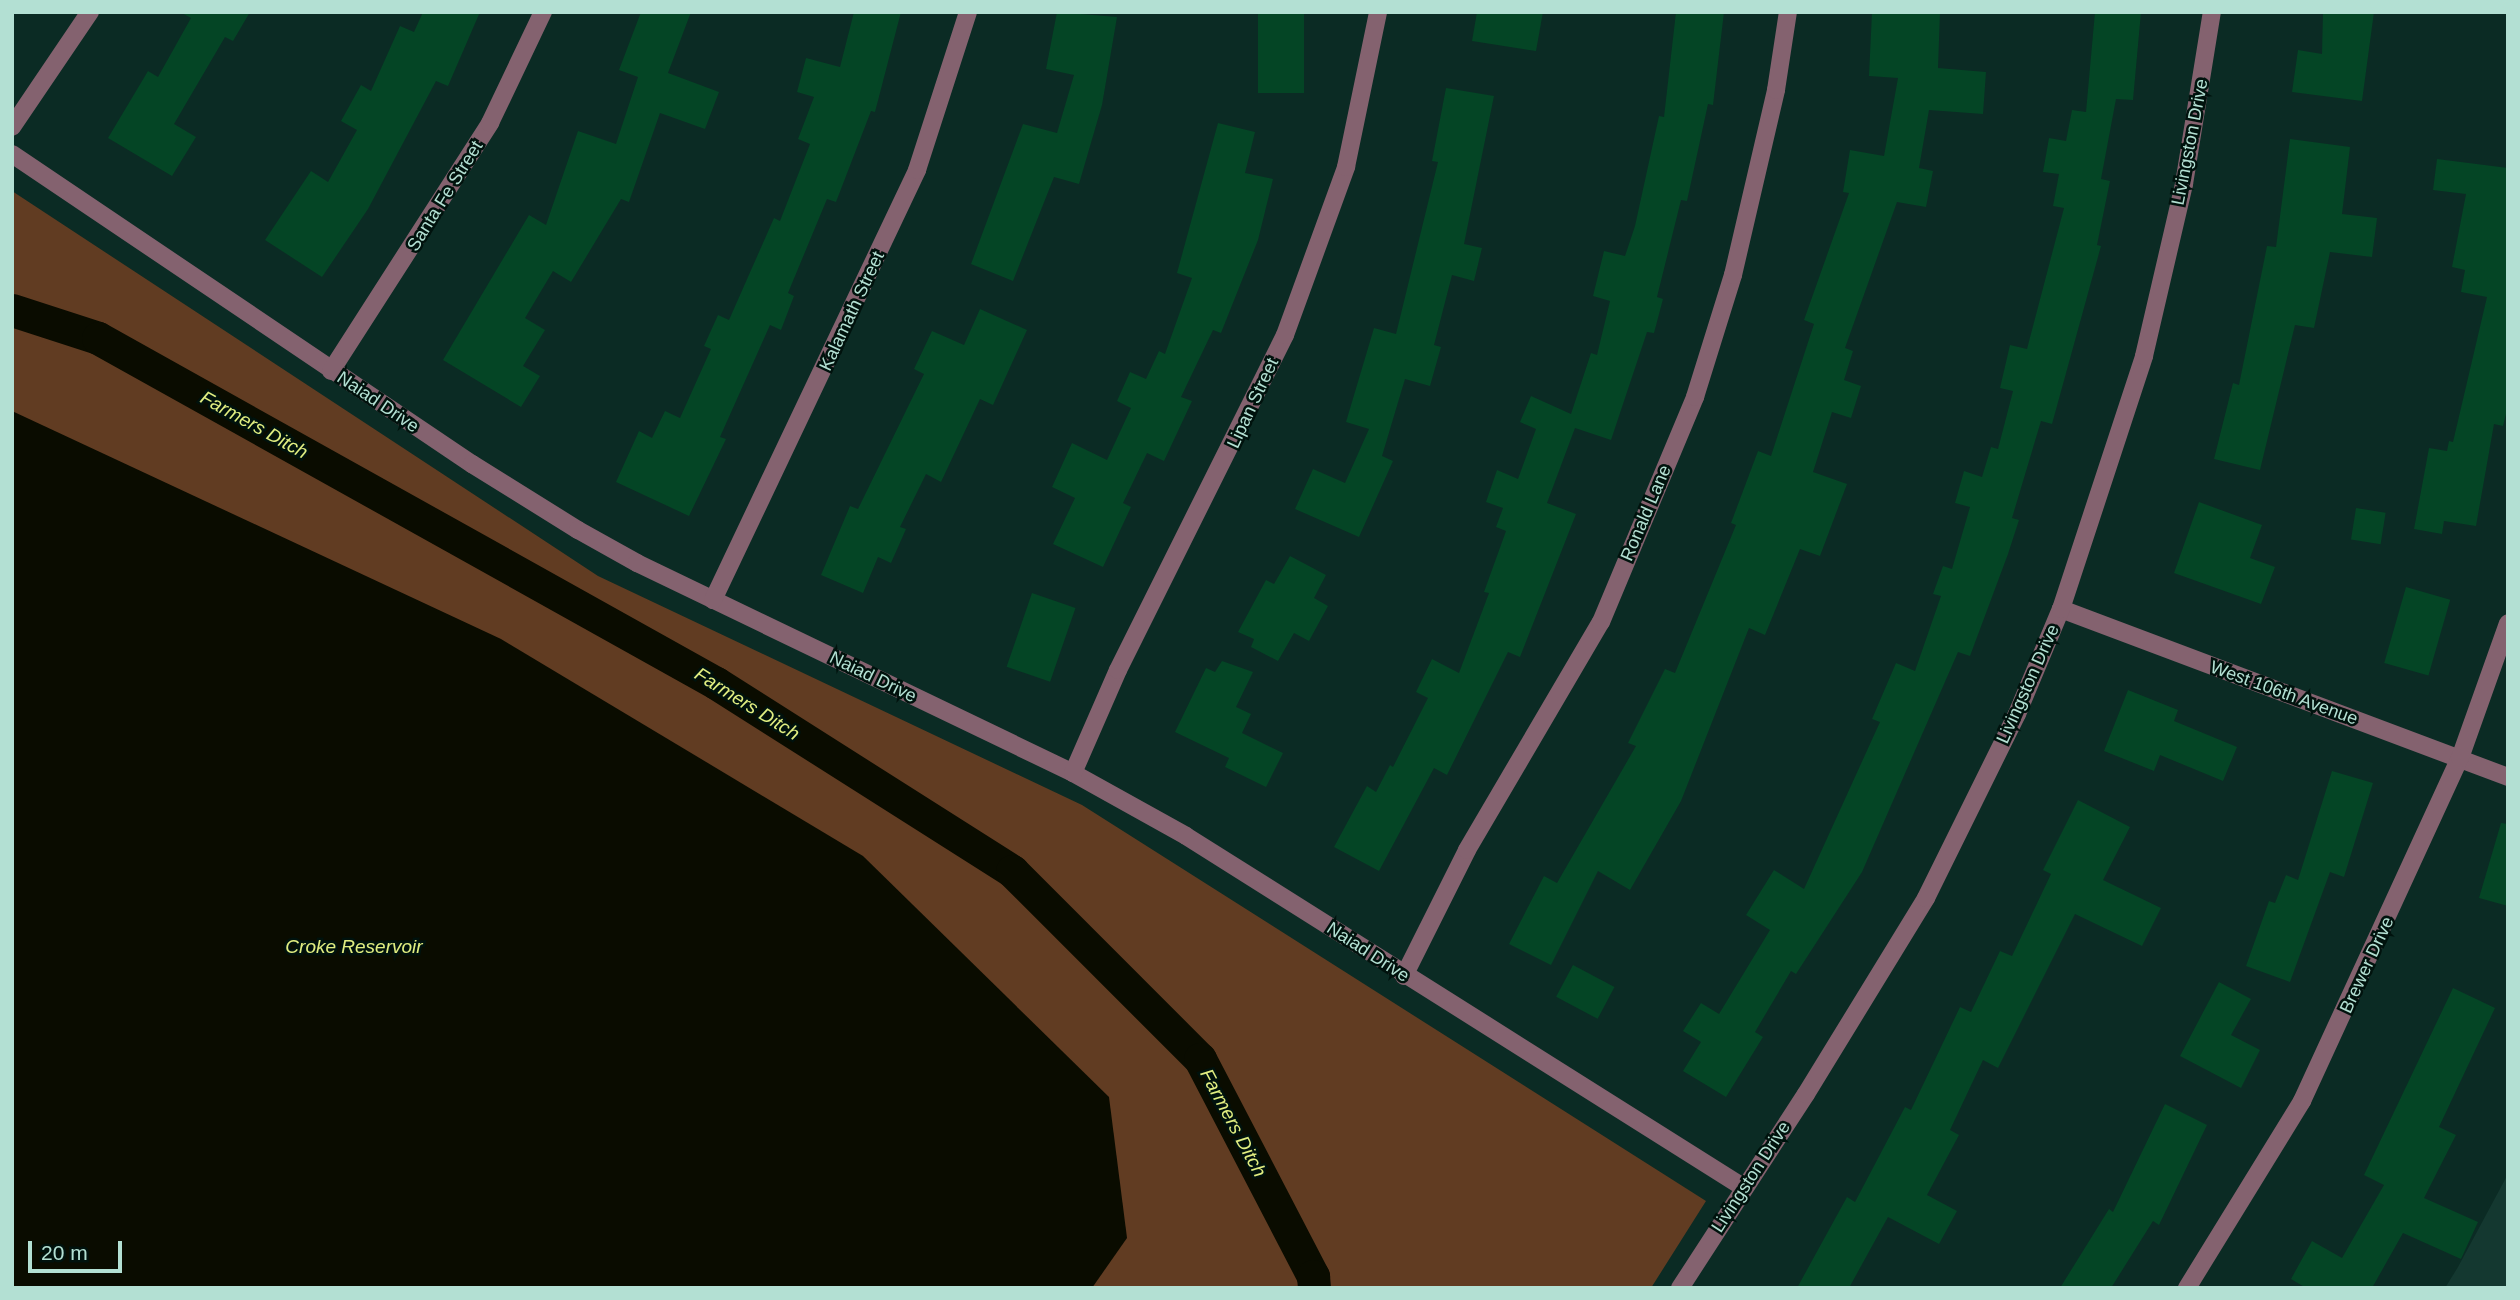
<!DOCTYPE html>
<style>
body{margin:0}
#map{position:relative;width:2520px;height:1300px;overflow:hidden;background:#0b2b24;font-family:Arial,sans-serif}
div>[style]{position:absolute}
.built>*{inset:0;background:#143830}
.green>*{inset:0;background:#613c22}
.water>*{inset:0;background:#0a0c00}
.canal>*{height:33px;margin:-16.5px;padding:0 16.5px;transform-origin:16.5px;border-radius:16.5px;background:#0a0c00}
.building>*{inset:0;background:#044525;transform-origin:0 0}
.minor>*{height:18px;margin:-9px;padding:0 9px;transform-origin:9px;border-radius:9px;background:#84626f}
span{translate:-50% -50%;white-space:nowrap;text-align:center;line-height:1.15;-webkit-text-stroke:5px #00120d;paint-order:stroke}
.street-label{font-size:18px;color:#b3e0d3}
.water-label{font-size:19px;color:#e1ee81;font-style:italic}
.frame{position:absolute;inset:0;border:14px solid #b3e0d3;pointer-events:none}
.scale{position:absolute;left:28px;top:1241px;width:94px;height:32px;box-sizing:border-box;border:4px solid #b3e0d3;border-top:0;padding-left:9px;font-size:21px;line-height:24px;white-space:nowrap;color:#b3e0d3;-webkit-text-stroke:5px #00120d;paint-order:stroke}
</style>
<div id="map">
<div class="built">
<div style="clip-path:polygon(2508px 1174px,2508px 1288px,2445px 1288px,2458px 1267px)"></div>
</div>
<div class="green">
<div style="clip-path:polygon(12px 191px,598px 576px,1082px 805px,1706px 1201px,1651px 1288px,12px 1288px)"></div>
</div>
<div class="water">
<div style="clip-path:polygon(12px 411px,501px 639px,863px 856px,1109px 1097px,1127px 1238px,1092px 1288px,12px 1288px)"></div>
</div>
<div class="canal">
<div style="left:12px;top:310px;width:90px;rotate:18deg"></div>
<div style="left:98px;top:338px;width:708px;rotate:29.17deg"></div>
<div style="left:716px;top:683px;width:351px;rotate:32.4deg"></div>
<div style="left:1012px;top:871px;width:266px;rotate:45deg"></div>
<div style="left:1200px;top:1059px;width:245px;rotate:62.5deg"></div>
<div style="left:1313px;top:1276px;width:12px;rotate:85deg"></div>
</div>
<div class="building">
<div style="clip-path:polygon(180px 12px,250px 12px,233px 41px,225px 37px,174px 124px,196px 137px,172px 176px,108px 138px,148px 71px,158px 77px,191px 18px)"></div>
<div style="clip-path:polygon(423px 12px,480px 12px,448px 86px,436px 81px,368px 209px,322px 277px,265px 240px,311px 171px,328px 182px,357px 130px,341px 121px,361px 85px,371px 91px,400px 26px,414px 32px)"></div>
<div style="clip-path:polygon(641px 12px,691px 12px,668px 73px,719px 92px,705px 129px,660px 113px,629px 202px,621px 199px,571px 282px,553px 271px,525px 318px,545px 330px,523px 366px,540px 376px,521px 407px,443px 360px,529px 215px,546px 225px,578px 131px,616px 144px,638px 77px,619px 70px)"></div>
<div style="clip-path:polygon(854px 12px,901px 12px,875px 112px,871px 111px,836px 202px,827px 199px,788px 293px,794px 296px,781px 330px,770px 325px,720px 437px,726px 439px,689px 516px,616px 482px,639px 431px,652px 438px,665px 411px,680px 418px,711px 349px,704px 346px,718px 315px,729px 320px,774px 218px,780px 221px,810px 144px,798px 139px,814px 97px,797px 92px,806px 58px,840px 67px)"></div>
<div style="clip-path:polygon(1057px 12px,1117px 17px,1102px 105px,1079px 184px,1054px 177px,1013px 281px,971px 264px,1023px 124px,1057px 133px,1074px 75px,1046px 69px)"></div>
<div style="left:1258px;top:12px;width:46px;height:81px"></div>
<div style="clip-path:polygon(1477px 12px,1543px 12px,1536px 51px,1472px 41px)"></div>
<div style="clip-path:polygon(1676px 12px,1724px 12px,1713px 105px,1708px 104px,1687px 201px,1681px 200px,1657px 297px,1663px 299px,1654px 333px,1647px 332px,1611px 440px,1575px 428px,1547px 503px,1576px 514px,1520px 657px,1508px 652px,1447px 775px,1434px 768px,1379px 871px,1334px 847px,1367px 786px,1376px 792px,1390px 765px,1393px 767px,1428px 698px,1416px 692px,1432px 659px,1459px 673px,1489px 593px,1484px 592px,1506px 531px,1496px 527px,1503px 508px,1486px 502px,1497px 470px,1518px 479px,1536px 429px,1520px 422px,1531px 396px,1571px 414px,1591px 353px,1597px 355px,1610px 301px,1593px 296px,1604px 251px,1625px 256px,1635px 226px,1659px 116px,1664px 117px)"></div>
<div style="clip-path:polygon(1872px 12px,1940px 12px,1938px 68px,1986px 72px,1983px 114px,1929px 110px,1919px 168px,1933px 171px,1926px 207px,1897px 202px,1845px 348px,1853px 351px,1844px 380px,1861px 386px,1851px 418px,1832px 412px,1813px 472px,1847px 484px,1820px 556px,1800px 549px,1765px 635px,1749px 628px,1681px 801px,1630px 890px,1598px 871px,1551px 965px,1509px 944px,1544px 876px,1557px 883px,1636px 746px,1628px 743px,1665px 669px,1675px 673px,1736px 525px,1731px 523px,1758px 451px,1771px 456px,1814px 324px,1804px 320px,1849px 193px,1843px 192px,1850px 150px,1884px 156px,1898px 78px,1869px 76px)"></div>
<div style="clip-path:polygon(2095px 12px,2141px 12px,2133px 100px,2116px 99px,2101px 179px,2110px 181px,2097px 245px,2101px 246px,2052px 424px,2041px 421px,2012px 518px,2019px 520px,2008px 554px,1970px 656px,1958px 652px,1862px 872px,1796px 974px,1791px 971px,1755px 1032px,1763px 1037px,1726px 1097px,1683px 1071px,1701px 1042px,1683px 1031px,1701px 1003px,1719px 1014px,1770px 930px,1746px 915px,1774px 870px,1804px 889px,1880px 722px,1872px 719px,1896px 663px,1915px 671px,1941px 596px,1933px 594px,1943px 566px,1952px 569px,1970px 507px,1955px 503px,1964px 471px,1982px 477px,1991px 447px,1998px 449px,2013px 391px,2000px 388px,2010px 345px,2027px 349px,2064px 208px,2053px 206px,2059px 174px,2043px 172px,2049px 138px,2066px 141px,2072px 110px,2086px 112px)"></div>
<div style="clip-path:polygon(2323px 12px,2374px 12px,2362px 101px,2292px 92px,2298px 50px,2322px 54px)"></div>
<div style="clip-path:polygon(1446px 88px,1494px 96px,1464px 244px,1482px 248px,1474px 281px,1452px 275px,1434px 345px,1441px 347px,1430px 386px,1405px 379px,1382px 456px,1393px 461px,1359px 537px,1295px 509px,1313px 469px,1345px 483px,1369px 429px,1346px 422px,1374px 328px,1396px 334px,1438px 162px,1432px 161px)"></div>
<div style="clip-path:polygon(1218px 123px,1255px 132px,1245px 173px,1273px 179px,1258px 240px,1221px 333px,1213px 330px,1181px 397px,1192px 401px,1164px 461px,1147px 453px,1123px 503px,1131px 507px,1103px 567px,1053px 544px,1075px 498px,1052px 487px,1072px 443px,1107px 460px,1131px 408px,1117px 401px,1130px 372px,1146px 379px,1159px 351px,1165px 354px,1192px 278px,1177px 273px)"></div>
<div style="clip-path:polygon(2290px 139px,2350px 147px,2342px 214px,2377px 218px,2372px 257px,2330px 252px,2314px 328px,2295px 325px,2260px 470px,2214px 459px,2233px 383px,2239px 385px,2267px 246px,2276px 247px)"></div>
<div style="clip-path:polygon(2437px 159px,2508px 168px,2508px 406px,2503px 426px,2494px 424px,2476px 526px,2444px 521px,2442px 534px,2414px 529px,2429px 448px,2447px 451px,2449px 441px,2453px 442px,2487px 297px,2461px 292px,2465px 270px,2452px 267px,2466px 194px,2433px 190px)"></div>
<div style="clip-path:polygon(980px 309px,1027px 330px,993px 405px,980px 399px,941px 482px,926px 474px,900px 527px,906px 529px,891px 563px,878px 557px,863px 593px,821px 575px,850px 506px,858px 509px,924px 374px,914px 369px,932px 331px,964px 345px)"></div>
<div style="clip-path:polygon(2199px 502px,2262px 525px,2250px 558px,2275px 567px,2261px 604px,2174px 573px)"></div>
<div style="left:2356px;top:508px;width:30px;height:32px;rotate:9deg"></div>
<div style="clip-path:polygon(1290px 556px,1326px 575px,1314px 598px,1328px 606px,1309px 641px,1294px 633px,1278px 661px,1251px 647px,1254px 639px,1238px 632px,1266px 580px,1274px 584px)"></div>
<div style="left:2406px;top:587px;width:46px;height:79px;rotate:16deg"></div>
<div style="left:1032px;top:593px;width:46px;height:78px;rotate:19deg"></div>
<div style="clip-path:polygon(1222px 661px,1253px 672px,1236px 707px,1251px 714px,1242px 733px,1283px 753px,1266px 787px,1225px 767px,1229px 758px,1175px 732px,1206px 668px,1215px 672px)"></div>
<div style="clip-path:polygon(2128px 690px,2178px 710px,2174px 721px,2237px 747px,2223px 781px,2160px 755px,2154px 771px,2104px 751px)"></div>
<div style="clip-path:polygon(2332px 771px,2373px 783px,2344px 877px,2330px 872px,2290px 982px,2246px 966px,2269px 901px,2275px 903px,2286px 875px,2298px 880px)"></div>
<div style="clip-path:polygon(2078px 800px,2130px 827px,2103px 880px,2161px 908px,2142px 946px,2075px 914px,1998px 1068px,1983px 1060px,1950px 1130px,1959px 1135px,1927px 1195px,1957px 1211px,1939px 1244px,1888px 1217px,1849px 1288px,1797px 1288px,1847px 1197px,1855px 1202px,1905px 1107px,1911px 1110px,1960px 1007px,1971px 1012px,2000px 951px,2012px 956px,2051px 874px,2043px 870px)"></div>
<div style="clip-path:polygon(2501px 823px,2508px 824px,2508px 906px,2479px 898px)"></div>
<div style="left:1573px;top:965px;width:47px;height:36px;rotate:28deg"></div>
<div style="clip-path:polygon(2219px 982px,2251px 999px,2231px 1035px,2260px 1050px,2241px 1088px,2180px 1056px)"></div>
<div style="clip-path:polygon(2453px 988px,2495px 1008px,2439px 1127px,2456px 1135px,2424px 1198px,2478px 1222px,2461px 1259px,2403px 1233px,2372px 1288px,2306px 1288px,2291px 1279px,2312px 1241px,2342px 1258px,2384px 1185px,2364px 1175px)"></div>
<div style="clip-path:polygon(2165px 1104px,2207px 1125px,2159px 1225px,2153px 1221px,2111px 1288px,2060px 1288px,2109px 1209px,2113px 1212px)"></div>
</div>
<div class="minor">
<div style="left:12px;top:127px;width:139px;rotate:-55.9deg"></div>
<div style="left:12px;top:154px;width:555px;rotate:33.98deg"></div>
<div style="left:472px;top:464px;width:125px;rotate:31.9deg"></div>
<div style="left:578px;top:530px;width:68px;rotate:29.2deg"></div>
<div style="left:637px;top:563px;width:484px;rotate:25.7deg"></div>
<div style="left:1073px;top:773px;width:129px;rotate:29.1deg"></div>
<div style="left:1186px;top:836px;width:658px;rotate:32.22deg"></div>
<div style="left:331px;top:371px;width:295px;rotate:-57.3deg"></div>
<div style="left:490px;top:123px;width:123px;rotate:-64.5deg"></div>
<div style="left:713px;top:600px;width:476px;rotate:-64.6deg"></div>
<div style="left:917px;top:170px;width:166px;rotate:-72.1deg"></div>
<div style="left:2061px;top:609px;width:478px;rotate:20.6deg"></div>
<div style="left:1073px;top:773px;width:112px;rotate:-66.4deg"></div>
<div style="left:1118px;top:670px;width:374px;rotate:-63.5deg"></div>
<div style="left:1285px;top:335px;width:179px;rotate:-70deg"></div>
<div style="left:1346px;top:167px;width:158px;rotate:-78.3deg"></div>
<div style="left:1404px;top:976px;width:141px;rotate:-63.4deg"></div>
<div style="left:1467px;top:850px;width:264px;rotate:-59.6deg"></div>
<div style="left:1601px;top:622px;width:244px;rotate:-67.3deg"></div>
<div style="left:1695px;top:397px;width:128px;rotate:-72.7deg"></div>
<div style="left:1733px;top:275px;width:190px;rotate:-76.9deg"></div>
<div style="left:1776px;top:90px;width:79px;rotate:-81.3deg"></div>
<div style="left:1680px;top:1288px;width:231px;rotate:-57deg"></div>
<div style="left:1806px;top:1094px;width:230px;rotate:-58.5deg"></div>
<div style="left:1926px;top:898px;width:205px;rotate:-63.7deg"></div>
<div style="left:2017px;top:714px;width:114px;rotate:-67.3deg"></div>
<div style="left:2061px;top:609px;width:266px;rotate:-71.8deg"></div>
<div style="left:2144px;top:356px;width:177px;rotate:-76.9deg"></div>
<div style="left:2184px;top:184px;width:174px;rotate:-80.8deg"></div>
<div style="left:2187px;top:1288px;width:220px;rotate:-58.4deg"></div>
<div style="left:2302px;top:1101px;width:378px;rotate:-65.3deg"></div>
<div style="left:2460px;top:758px;width:143px;rotate:-70.4deg"></div>
</div>
<div class="street-label">
<span style="left:2190px;top:142px;rotate:-79deg">Livingston Drive</span>
<span style="left:445px;top:196px;rotate:-58deg">Santa Fe Street</span>
<span style="left:852px;top:311px;rotate:-65deg">Kalamath Street</span>
<span style="left:378px;top:402px;rotate:34deg">Naiad Drive</span>
<span style="left:1253px;top:403px;rotate:-65deg">Lipan Street</span>
<span style="left:1646px;top:513px;rotate:-67deg">Ronald Lane</span>
<span style="left:873px;top:677px;rotate:26deg">Naiad Drive</span>
<span style="left:2028px;top:684px;rotate:-66deg">Livingston Drive</span>
<span style="left:2284px;top:693px;rotate:20deg">West 106th Avenue</span>
<span style="left:1368px;top:952px;rotate:33deg">Naiad Drive</span>
<span style="left:2367px;top:965px;rotate:-65deg">Brewer Drive</span>
<span style="left:1751px;top:1177px;rotate:-57deg">Livingston Drive</span>
</div>
<div class="water-label">
<span style="left:254px;top:425px;rotate:29deg">Farmers Ditch</span>
<span style="left:747px;top:704px;rotate:32deg">Farmers Ditch</span>
<span style="left:354px;top:947px">Croke Reservoir</span>
<span style="left:1233px;top:1123px;rotate:62deg">Farmers Ditch</span>
</div>
<div class="frame"></div>
<div class="scale">20 m</div>
</div>
